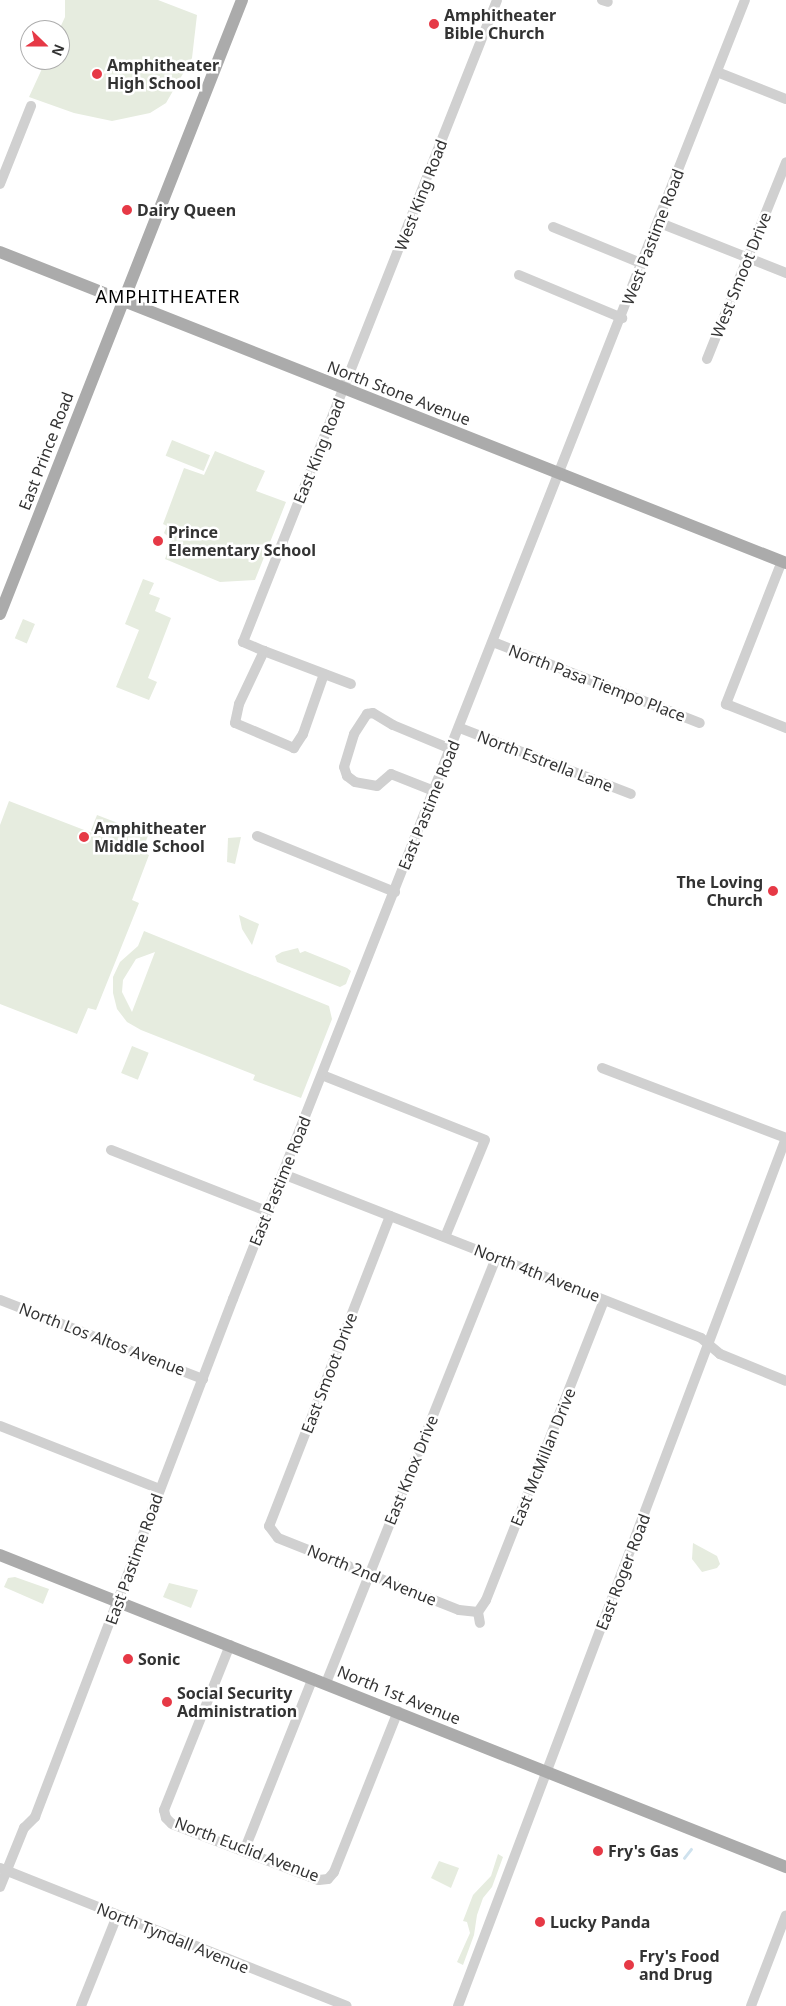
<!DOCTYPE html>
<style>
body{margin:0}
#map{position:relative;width:786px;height:2006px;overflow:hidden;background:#fff;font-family:"Noto Sans",sans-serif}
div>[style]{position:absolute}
.green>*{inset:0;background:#e6ecdf;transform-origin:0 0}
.stream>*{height:2.5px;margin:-1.25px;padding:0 1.25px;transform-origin:1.25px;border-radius:1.25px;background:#cfe2ee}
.minor>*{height:10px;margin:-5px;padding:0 5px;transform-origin:5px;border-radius:5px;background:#d0d0d0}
.major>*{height:12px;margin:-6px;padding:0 6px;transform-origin:6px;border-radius:6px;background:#ababab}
.dots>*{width:14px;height:14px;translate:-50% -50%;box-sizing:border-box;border:2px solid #fff;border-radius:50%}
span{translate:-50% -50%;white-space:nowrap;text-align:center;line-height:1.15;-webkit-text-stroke:5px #fff;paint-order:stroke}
.poi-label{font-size:16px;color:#333;font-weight:700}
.left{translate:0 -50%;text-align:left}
.right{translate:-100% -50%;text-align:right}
.street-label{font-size:16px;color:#333}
.neighbourhood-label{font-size:18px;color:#000;letter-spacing:1px}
.north{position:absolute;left:20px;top:20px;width:50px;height:50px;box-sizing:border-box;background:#fff;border:1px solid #adadad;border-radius:50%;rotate:112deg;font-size:14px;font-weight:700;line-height:20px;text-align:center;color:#333}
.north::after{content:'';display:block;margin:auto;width:18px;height:22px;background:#e63946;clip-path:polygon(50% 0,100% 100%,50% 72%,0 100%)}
</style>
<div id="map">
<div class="green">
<div style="clip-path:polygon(65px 0,158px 0,197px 15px,192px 58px,166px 103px,150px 113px,112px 121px,74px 113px,29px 97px,46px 60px,60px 60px,59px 30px,65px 17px)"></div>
<div style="left:172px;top:440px;width:41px;height:17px;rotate:22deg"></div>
<div style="clip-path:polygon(215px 451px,265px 471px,256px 491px,286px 502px,255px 580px,220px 582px,165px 559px,172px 540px,164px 533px,167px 526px,163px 524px,184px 468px,204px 475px)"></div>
<div style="clip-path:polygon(143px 579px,154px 583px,149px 594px,160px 598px,155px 611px,171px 618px,148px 678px,157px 682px,149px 700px,116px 687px,139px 630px,125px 624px)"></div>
<div style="left:23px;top:619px;width:13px;height:21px;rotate:23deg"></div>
<div style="clip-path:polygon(9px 801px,149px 855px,132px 900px,139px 903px,96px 1010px,88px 1008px,77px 1034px,0 1004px,0 825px)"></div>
<div style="left:97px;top:815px;width:55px;height:17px;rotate:21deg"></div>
<div style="clip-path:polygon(241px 837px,235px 864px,227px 862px,228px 838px)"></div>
<div style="clip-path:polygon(239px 915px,259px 924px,252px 945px,242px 929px)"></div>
<div style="clip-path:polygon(evenodd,144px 931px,329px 1006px,332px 1019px,301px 1098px,253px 1080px,255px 1075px,141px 1030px,127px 1022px,117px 1009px,113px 993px,113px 977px,120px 962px,138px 946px,144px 931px,155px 952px,132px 1012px,122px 992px,123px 980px,136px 959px,155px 952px)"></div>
<div style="clip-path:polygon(298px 948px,300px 953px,305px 951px,347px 968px,351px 971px,346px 984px,340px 987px,277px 962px,275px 956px,282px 952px)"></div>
<div style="left:132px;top:1046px;width:18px;height:29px;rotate:22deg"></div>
<div style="clip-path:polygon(693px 1543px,717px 1556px,720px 1564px,717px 1568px,702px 1572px,692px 1559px)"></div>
<div style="clip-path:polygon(15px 1577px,49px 1589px,43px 1604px,4px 1587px,8px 1578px)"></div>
<div style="clip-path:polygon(169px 1583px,198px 1590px,191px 1608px,163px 1597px)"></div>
<div style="clip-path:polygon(498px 1854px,503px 1857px,492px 1887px,483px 1898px,477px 1915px,474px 1935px,463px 1965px,457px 1962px,470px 1933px,467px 1922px,463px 1921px,473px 1895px,491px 1876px)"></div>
<div style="clip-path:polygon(439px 1861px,459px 1868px,451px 1888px,431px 1878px)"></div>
</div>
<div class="stream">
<div style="left:684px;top:1858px;width:11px;rotate:-52deg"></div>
</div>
<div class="minor">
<div style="left:602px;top:0;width:6px;rotate:18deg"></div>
<div style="left:717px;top:72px;width:74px;rotate:21.4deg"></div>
<div style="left:0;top:184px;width:84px;rotate:-68.3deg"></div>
<div style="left:660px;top:223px;width:136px;rotate:21.6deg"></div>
<div style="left:553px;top:227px;width:97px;rotate:22.3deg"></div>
<div style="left:519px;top:275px;width:112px;rotate:22.7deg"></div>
<div style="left:707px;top:359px;width:212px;rotate:-68.1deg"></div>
<div style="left:782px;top:561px;width:154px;rotate:111.4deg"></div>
<div style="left:726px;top:704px;width:65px;rotate:21.8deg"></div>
<div style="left:493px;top:642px;width:222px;rotate:21.4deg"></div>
<div style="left:264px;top:651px;width:93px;rotate:20.8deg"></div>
<div style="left:324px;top:674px;width:64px;rotate:109.3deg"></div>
<div style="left:303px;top:734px;width:17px;rotate:123deg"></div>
<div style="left:294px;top:748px;width:64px;rotate:-157deg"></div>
<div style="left:235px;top:723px;width:19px;rotate:-78deg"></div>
<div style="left:239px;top:704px;width:59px;rotate:-64.7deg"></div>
<div style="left:264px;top:651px;width:23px;rotate:-157deg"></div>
<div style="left:243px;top:642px;width:690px;rotate:-68.41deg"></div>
<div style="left:460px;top:728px;width:183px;rotate:21.1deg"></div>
<div style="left:434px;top:791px;width:46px;rotate:-158.4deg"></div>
<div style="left:391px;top:774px;width:18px;rotate:139deg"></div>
<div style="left:377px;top:786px;width:22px;rotate:-170deg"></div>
<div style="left:355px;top:782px;width:10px;rotate:-143deg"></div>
<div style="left:347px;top:776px;width:9px;rotate:-108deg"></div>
<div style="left:344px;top:767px;width:34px;rotate:-73deg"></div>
<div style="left:354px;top:734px;width:24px;rotate:-57deg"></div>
<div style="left:367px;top:714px;width:6px;rotate:-9deg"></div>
<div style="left:373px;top:713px;width:23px;rotate:31deg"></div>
<div style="left:393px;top:725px;width:63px;rotate:22.5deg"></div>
<div style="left:257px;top:836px;width:149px;rotate:22.1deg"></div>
<div style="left:602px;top:1068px;width:197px;rotate:20.8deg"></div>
<div style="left:322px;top:1075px;width:175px;rotate:21.7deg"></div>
<div style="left:485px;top:1140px;width:105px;rotate:112.4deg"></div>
<div style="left:111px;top:1150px;width:168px;rotate:21.4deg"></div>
<div style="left:283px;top:1174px;width:449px;rotate:21.4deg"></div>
<div style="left:701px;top:1338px;width:25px;rotate:40deg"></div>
<div style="left:720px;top:1354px;width:71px;rotate:22.2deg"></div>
<div style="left:390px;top:1216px;width:333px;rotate:111.3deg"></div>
<div style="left:269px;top:1526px;width:15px;rotate:53deg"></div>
<div style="left:278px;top:1538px;width:195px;rotate:21.7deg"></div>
<div style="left:459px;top:1610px;width:19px;rotate:6deg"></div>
<div style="left:0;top:1300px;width:218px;rotate:21.3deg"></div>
<div style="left:0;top:1426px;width:172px;rotate:21.5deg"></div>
<div style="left:478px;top:1612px;width:14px;rotate:-56deg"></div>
<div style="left:486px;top:1600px;width:322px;rotate:-68.5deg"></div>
<div style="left:478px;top:1612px;width:11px;rotate:80deg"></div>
<div style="left:230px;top:1645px;width:178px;rotate:111.8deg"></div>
<div style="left:164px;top:1810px;width:8px;rotate:76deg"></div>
<div style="left:166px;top:1818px;width:8px;rotate:45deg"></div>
<div style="left:172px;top:1824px;width:157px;rotate:20.9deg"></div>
<div style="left:319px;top:1880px;width:9px;rotate:-6deg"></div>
<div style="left:328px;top:1879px;width:9px;rotate:-49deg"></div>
<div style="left:334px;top:1872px;width:173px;rotate:-68.3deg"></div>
<div style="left:326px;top:1683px;width:459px;rotate:-68.2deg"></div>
<div style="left:244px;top:1851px;width:186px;rotate:-68.3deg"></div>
<div style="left:0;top:1868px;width:373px;rotate:21.7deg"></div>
<div style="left:0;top:1887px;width:64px;rotate:-67.9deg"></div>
<div style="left:24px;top:1828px;width:16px;rotate:-45deg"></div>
<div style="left:35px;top:1817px;width:555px;rotate:-69.08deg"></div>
<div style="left:233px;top:1299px;width:1396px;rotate:-68.49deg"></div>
<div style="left:81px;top:2006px;width:97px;rotate:-68.2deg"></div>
<div style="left:458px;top:2006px;width:928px;rotate:-69.3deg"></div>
<div style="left:751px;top:2006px;width:97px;rotate:-69deg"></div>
</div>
<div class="major">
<div style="left:0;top:252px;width:845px;rotate:21.59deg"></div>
<div style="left:0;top:614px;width:660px;rotate:-68.49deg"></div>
<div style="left:0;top:1555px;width:846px;rotate:21.65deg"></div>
</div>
<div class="dots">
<div style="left:434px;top:24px;background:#e63946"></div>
<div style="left:97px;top:74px;background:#e63946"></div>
<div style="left:127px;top:210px;background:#e63946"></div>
<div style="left:158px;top:541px;background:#e63946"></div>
<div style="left:84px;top:837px;background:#e63946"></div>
<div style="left:773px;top:891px;background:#e63946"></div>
<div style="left:128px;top:1659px;background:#e63946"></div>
<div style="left:167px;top:1702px;background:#e63946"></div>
<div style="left:598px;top:1851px;background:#e63946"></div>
<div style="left:540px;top:1922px;background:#e63946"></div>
<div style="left:629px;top:1965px;background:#e63946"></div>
</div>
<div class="poi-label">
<span class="left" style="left:444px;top:24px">Amphitheater<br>Bible Church</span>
<span class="left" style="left:107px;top:74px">Amphitheater<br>High School</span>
<span class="left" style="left:137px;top:210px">Dairy Queen</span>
<span class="left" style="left:168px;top:541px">Prince<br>Elementary School</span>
<span class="left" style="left:94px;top:837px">Amphitheater<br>Middle School</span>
<span class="right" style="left:763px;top:891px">The Loving<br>Church</span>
<span class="left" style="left:138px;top:1659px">Sonic</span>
<span class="left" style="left:177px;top:1702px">Social Security<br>Administration</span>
<span class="left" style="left:608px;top:1851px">Fry's Gas</span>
<span class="left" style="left:550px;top:1922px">Lucky Panda</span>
<span class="left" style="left:639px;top:1965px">Fry's Food<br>and Drug</span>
</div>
<div class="street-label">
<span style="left:421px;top:195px;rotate:-69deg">West King Road</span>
<span style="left:653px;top:237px;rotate:-69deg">West Pastime Road</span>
<span style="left:741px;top:275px;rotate:-68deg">West Smoot Drive</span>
<span style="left:399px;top:393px;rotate:21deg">North Stone Avenue</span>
<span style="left:46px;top:451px;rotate:-69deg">East Prince Road</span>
<span style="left:319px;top:451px;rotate:-68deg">East King Road</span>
<span style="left:597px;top:683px;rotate:21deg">North Pasa Tiempo Place</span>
<span style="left:545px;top:761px;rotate:21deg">North Estrella Lane</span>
<span style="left:429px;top:805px;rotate:-68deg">East Pastime Road</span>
<span style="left:280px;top:1181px;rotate:-68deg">East Pastime Road</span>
<span style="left:537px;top:1273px;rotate:21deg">North 4th Avenue</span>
<span style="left:102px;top:1339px;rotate:21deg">North Los Altos Avenue</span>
<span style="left:329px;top:1373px;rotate:-69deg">East Smoot Drive</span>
<span style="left:543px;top:1457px;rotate:-68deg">East McMillan Drive</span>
<span style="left:411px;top:1470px;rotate:-68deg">East Knox Drive</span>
<span style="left:134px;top:1559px;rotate:-70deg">East Pastime Road</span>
<span style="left:623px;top:1572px;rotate:-69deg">East Roger Road</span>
<span style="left:372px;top:1575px;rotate:22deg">North 2nd Avenue</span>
<span style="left:399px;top:1695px;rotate:22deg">North 1st Avenue</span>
<span style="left:247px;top:1849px;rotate:21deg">North Euclid Avenue</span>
<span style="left:173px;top:1938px;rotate:22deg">North Tyndall Avenue</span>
</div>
<div class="neighbourhood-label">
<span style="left:168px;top:296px">AMPHITHEATER</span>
</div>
<div class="north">N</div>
</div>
